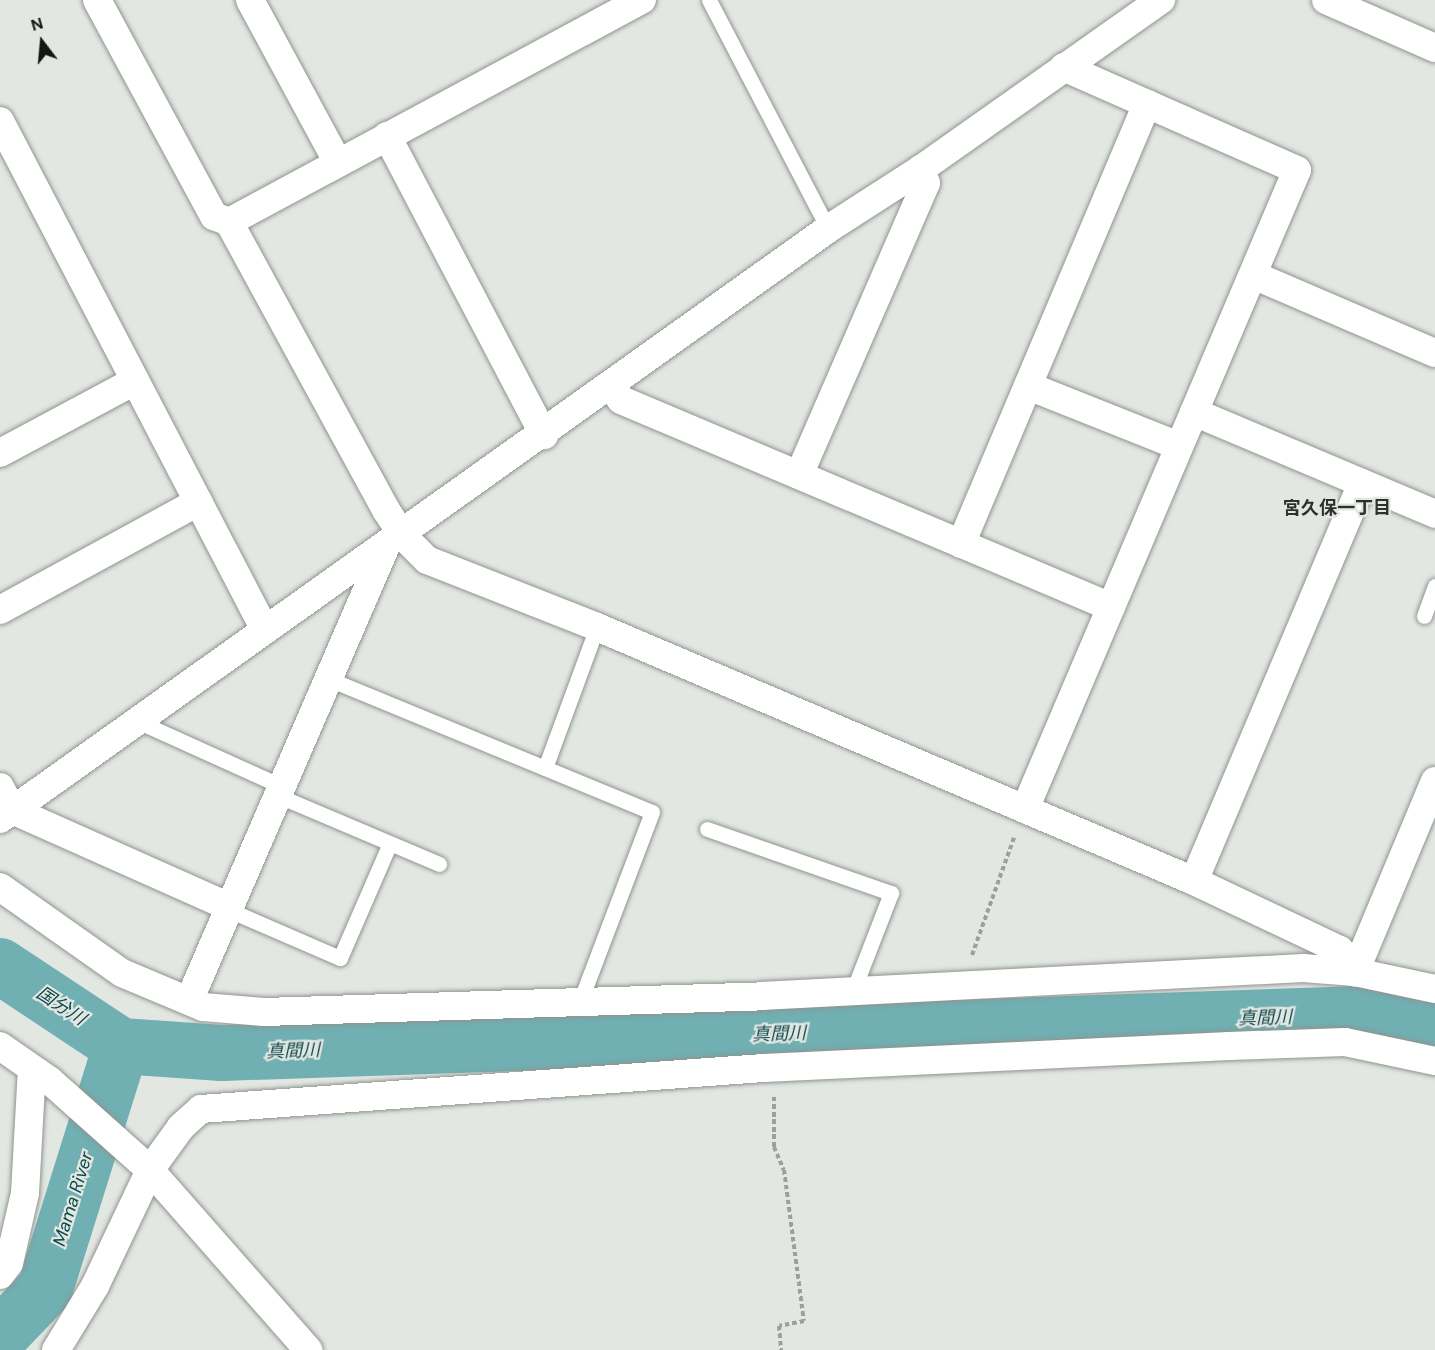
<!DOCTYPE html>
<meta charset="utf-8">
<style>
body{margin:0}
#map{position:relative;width:1435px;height:1350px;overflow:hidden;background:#e2e7e2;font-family:"DM Sans","Noto Sans JP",sans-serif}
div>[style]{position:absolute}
.river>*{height:56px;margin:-28px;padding:0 28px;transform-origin:28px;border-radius:28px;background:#70afb2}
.path>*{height:4px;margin-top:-2px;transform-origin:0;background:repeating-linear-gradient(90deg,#9ca09c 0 4.5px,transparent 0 7.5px)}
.roads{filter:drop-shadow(0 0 2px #90948f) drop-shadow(0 0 2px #90948f)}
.lane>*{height:15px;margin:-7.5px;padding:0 7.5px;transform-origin:7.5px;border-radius:7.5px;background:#fff}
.street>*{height:28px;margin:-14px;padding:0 14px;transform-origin:14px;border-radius:14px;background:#fff}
span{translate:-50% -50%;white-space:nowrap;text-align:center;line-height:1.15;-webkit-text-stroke:4.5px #e2e7e2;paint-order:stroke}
.neighbourhood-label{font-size:18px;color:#2d312c;font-weight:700}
.water-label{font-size:18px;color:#0e494c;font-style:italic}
.north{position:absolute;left:12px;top:12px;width:60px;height:60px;-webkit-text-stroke:4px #e2e7e2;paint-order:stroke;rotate:344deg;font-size:16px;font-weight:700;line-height:24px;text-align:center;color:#151715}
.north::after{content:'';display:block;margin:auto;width:21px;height:27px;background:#151715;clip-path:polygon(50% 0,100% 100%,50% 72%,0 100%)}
</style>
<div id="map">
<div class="river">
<div style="left:0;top:966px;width:145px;rotate:33.5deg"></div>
<div style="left:121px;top:1046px;width:101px;rotate:4deg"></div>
<div style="left:222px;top:1053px;width:1169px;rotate:-1.96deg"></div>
<div style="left:1390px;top:1013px;width:47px;rotate:18.4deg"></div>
<div style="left:0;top:1336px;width:65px;rotate:-46.2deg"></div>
<div style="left:45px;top:1289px;width:255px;rotate:-72.6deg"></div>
</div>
<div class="path">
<div style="left:972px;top:955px;width:127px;rotate:-70.3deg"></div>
<div style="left:774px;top:1097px;width:50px;rotate:90deg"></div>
<div style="left:774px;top:1147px;width:25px;rotate:67deg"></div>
<div style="left:784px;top:1170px;width:152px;rotate:82.5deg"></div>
<div style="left:804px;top:1321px;width:25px;rotate:169deg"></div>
<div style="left:779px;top:1326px;width:24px;rotate:85deg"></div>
</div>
<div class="roads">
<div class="lane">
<div style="left:709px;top:0;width:258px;rotate:62.5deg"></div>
<div style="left:1424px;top:616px;width:32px;rotate:-70deg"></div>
<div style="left:329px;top:679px;width:349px;rotate:22.4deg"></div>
<div style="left:652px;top:812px;width:203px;rotate:110.8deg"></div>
<div style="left:137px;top:721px;width:160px;rotate:24.3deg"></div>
<div style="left:545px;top:768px;width:150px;rotate:-69.8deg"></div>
<div style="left:279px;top:796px;width:174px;rotate:23deg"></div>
<div style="left:707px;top:829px;width:195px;rotate:19.2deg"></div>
<div style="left:891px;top:893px;width:105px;rotate:111.2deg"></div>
<div style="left:229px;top:910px;width:121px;rotate:23.4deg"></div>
<div style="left:340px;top:958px;width:125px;rotate:-66.5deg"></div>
</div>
<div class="street">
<div style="left:97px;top:0;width:246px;rotate:61.6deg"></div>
<div style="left:214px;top:216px;width:16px;rotate:22deg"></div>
<div style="left:229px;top:222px;width:469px;rotate:-28.3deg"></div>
<div style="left:250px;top:0;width:183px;rotate:61.6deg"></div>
<div style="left:1326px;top:0;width:119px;rotate:23.8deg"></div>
<div style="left:0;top:121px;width:574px;rotate:62.5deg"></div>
<div style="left:387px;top:136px;width:338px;rotate:62.3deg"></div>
<div style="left:229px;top:222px;width:328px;rotate:61.4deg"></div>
<div style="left:386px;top:510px;width:31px;rotate:57deg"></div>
<div style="left:403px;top:536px;width:34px;rotate:45deg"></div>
<div style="left:427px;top:560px;width:183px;rotate:21.5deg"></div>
<div style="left:597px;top:627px;width:649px;rotate:23.05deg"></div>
<div style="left:1194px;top:881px;width:161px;rotate:25.3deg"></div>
<div style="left:1340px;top:950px;width:27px;rotate:56deg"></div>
<div style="left:1355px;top:972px;width:207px;rotate:-67.3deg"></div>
<div style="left:1253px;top:275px;width:198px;rotate:23.2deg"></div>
<div style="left:1028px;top:386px;width:162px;rotate:21.7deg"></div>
<div style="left:611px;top:387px;width:16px;rotate:52deg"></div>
<div style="left:621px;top:400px;width:532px;rotate:22.9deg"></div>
<div style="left:1194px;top:412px;width:262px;rotate:22.9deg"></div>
<div style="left:0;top:453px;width:153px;rotate:-28.1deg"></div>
<div style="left:799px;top:475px;width:318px;rotate:-66.5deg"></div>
<div style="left:926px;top:183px;width:15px;rotate:-110deg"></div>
<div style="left:961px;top:544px;width:478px;rotate:-67.1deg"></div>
<div style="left:0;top:610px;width:226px;rotate:-28.6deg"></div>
<div style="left:0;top:787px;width:26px;rotate:62deg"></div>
<div style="left:12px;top:810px;width:239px;rotate:24deg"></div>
<div style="left:1025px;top:809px;width:694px;rotate:-66.94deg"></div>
<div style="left:1297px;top:170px;width:255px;rotate:-156.2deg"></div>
<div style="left:0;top:819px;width:1017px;rotate:-35.47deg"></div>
<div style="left:828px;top:229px;width:111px;rotate:-32.8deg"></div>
<div style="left:921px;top:169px;width:294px;rotate:-35.2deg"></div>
<div style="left:1194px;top:881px;width:432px;rotate:-67.1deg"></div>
<div style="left:0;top:887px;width:149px;rotate:35.2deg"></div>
<div style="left:122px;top:973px;width:88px;rotate:22.8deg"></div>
<div style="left:203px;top:1007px;width:61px;rotate:4.7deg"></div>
<div style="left:264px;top:1012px;width:497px;rotate:-1.8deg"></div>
<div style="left:761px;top:996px;width:543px;rotate:-2.96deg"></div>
<div style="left:1303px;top:968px;width:52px;rotate:4.4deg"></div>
<div style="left:1355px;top:972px;width:82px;rotate:12deg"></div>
<div style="left:189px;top:1001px;width:494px;rotate:-66.6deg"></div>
<div style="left:0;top:1046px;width:60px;rotate:34.8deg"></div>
<div style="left:49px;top:1080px;width:135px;rotate:41.7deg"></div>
<div style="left:150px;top:1170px;width:240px;rotate:48.7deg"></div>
<div style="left:0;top:1275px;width:15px;rotate:-53deg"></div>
<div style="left:9px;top:1263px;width:72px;rotate:-77.1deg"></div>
<div style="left:25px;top:1193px;width:124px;rotate:-86.8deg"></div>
<div style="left:56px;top:1350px;width:75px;rotate:-58.6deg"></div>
<div style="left:95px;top:1286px;width:128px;rotate:-64.6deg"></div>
<div style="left:150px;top:1170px;width:53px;rotate:-54.2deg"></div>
<div style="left:181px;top:1127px;width:27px;rotate:-42deg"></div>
<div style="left:201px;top:1109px;width:564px;rotate:-4.17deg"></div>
<div style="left:764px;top:1068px;width:466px;rotate:-2.7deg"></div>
<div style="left:1229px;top:1046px;width:116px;rotate:-2deg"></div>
<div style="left:1345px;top:1042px;width:92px;rotate:11.9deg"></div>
</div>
</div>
<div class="neighbourhood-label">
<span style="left:1337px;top:508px">宮久保一丁目</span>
</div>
<div class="water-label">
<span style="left:61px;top:1006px;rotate:33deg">国分川</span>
<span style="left:1265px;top:1018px;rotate:-2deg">真間川</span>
<span style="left:779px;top:1034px;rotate:-2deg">真間川</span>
<span style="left:293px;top:1051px;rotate:-2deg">真間川</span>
<span style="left:73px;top:1199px;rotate:-73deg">Mama River</span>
</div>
<div class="north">N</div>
</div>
